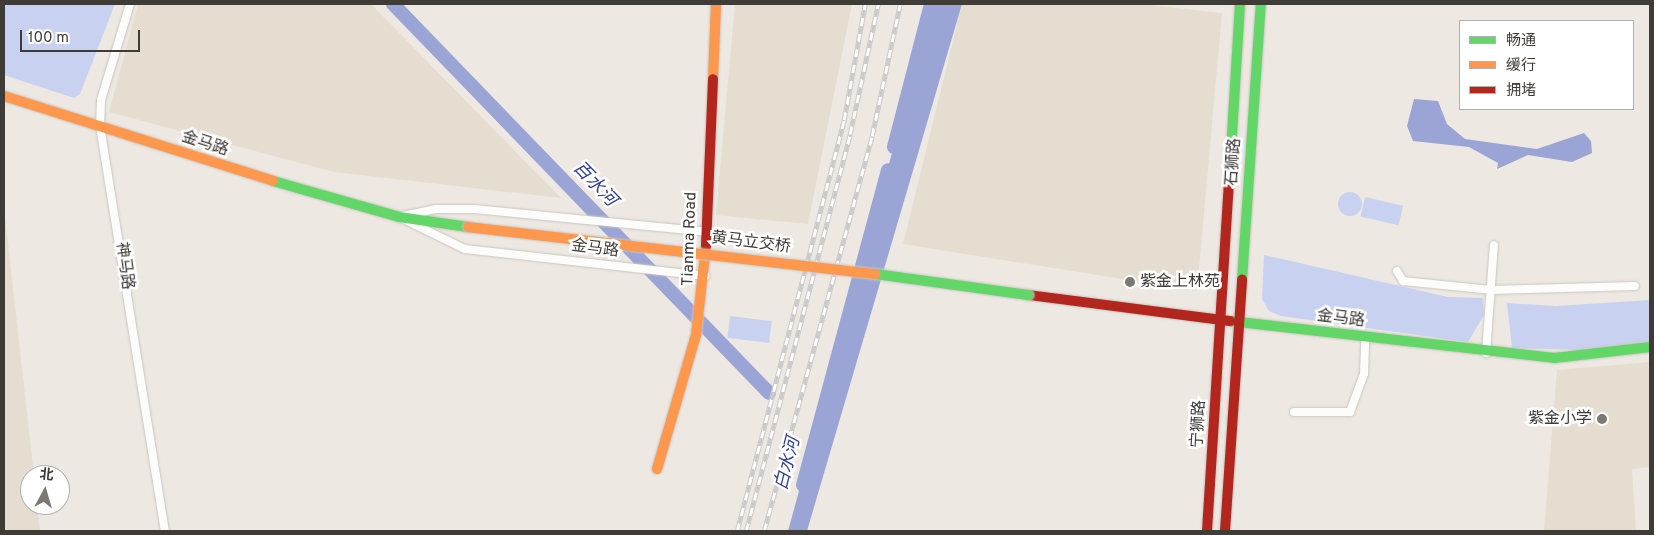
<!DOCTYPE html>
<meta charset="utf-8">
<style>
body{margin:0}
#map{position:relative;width:1654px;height:535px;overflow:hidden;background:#ede8e2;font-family:Overpass,"Noto Sans SC",sans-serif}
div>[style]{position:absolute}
.built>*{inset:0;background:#e6ddd1}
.green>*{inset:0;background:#c9d1f1;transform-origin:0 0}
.round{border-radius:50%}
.water>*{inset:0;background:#9aa5d5}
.river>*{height:14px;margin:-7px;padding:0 7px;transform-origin:7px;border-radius:7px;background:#9aa5d5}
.roads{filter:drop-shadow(0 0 1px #c9c5c0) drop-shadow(0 0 1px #c9c5c0)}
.street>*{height:8px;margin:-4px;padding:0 4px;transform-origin:4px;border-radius:4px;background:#fcfcfb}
.fast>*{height:10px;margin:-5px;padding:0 5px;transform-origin:5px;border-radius:5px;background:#63d668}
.slow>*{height:10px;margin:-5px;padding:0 5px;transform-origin:5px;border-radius:5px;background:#ff974d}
.jam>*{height:10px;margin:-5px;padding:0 5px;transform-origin:5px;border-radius:5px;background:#b3261e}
.rail>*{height:4.5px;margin-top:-2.25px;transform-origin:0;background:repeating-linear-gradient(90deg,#fff 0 8px,#cccac8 0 16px);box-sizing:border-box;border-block:1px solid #cccac8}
.bridges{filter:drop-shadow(0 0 1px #c9c5c0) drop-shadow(0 0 1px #c9c5c0)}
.fast-bridge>*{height:10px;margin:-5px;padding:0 5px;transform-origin:5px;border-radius:5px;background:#63d668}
.slow-bridge>*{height:10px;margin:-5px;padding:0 5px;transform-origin:5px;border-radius:5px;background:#ff974d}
.dots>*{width:14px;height:14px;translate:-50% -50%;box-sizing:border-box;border:2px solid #fff;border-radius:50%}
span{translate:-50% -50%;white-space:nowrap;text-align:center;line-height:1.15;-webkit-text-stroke:5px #fff;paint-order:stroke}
.street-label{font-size:16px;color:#3f3c37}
.poi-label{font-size:16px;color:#3f3c37}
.left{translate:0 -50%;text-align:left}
.right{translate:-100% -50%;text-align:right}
.water-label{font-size:18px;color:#324094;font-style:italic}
.frame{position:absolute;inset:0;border:5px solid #3f3c37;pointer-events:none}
.legend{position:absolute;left:1459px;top:20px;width:175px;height:90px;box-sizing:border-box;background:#fff;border:1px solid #b2b1af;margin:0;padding:6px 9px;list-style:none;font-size:15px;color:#3f3c37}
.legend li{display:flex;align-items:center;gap:10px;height:25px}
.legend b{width:25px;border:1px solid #b2b1af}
.north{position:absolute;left:20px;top:465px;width:50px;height:50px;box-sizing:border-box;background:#fff;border:1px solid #b2b1af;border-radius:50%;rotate:6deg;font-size:14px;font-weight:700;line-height:20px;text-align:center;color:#3f3c37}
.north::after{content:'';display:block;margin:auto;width:18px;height:22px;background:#7c7873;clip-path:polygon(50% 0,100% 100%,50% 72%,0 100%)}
.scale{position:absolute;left:20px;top:30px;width:120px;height:22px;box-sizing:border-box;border:2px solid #3f3c37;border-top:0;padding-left:6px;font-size:15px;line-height:18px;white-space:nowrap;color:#3f3c37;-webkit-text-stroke:4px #fff;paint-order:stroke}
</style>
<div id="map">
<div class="built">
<div style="clip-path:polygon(138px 4px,371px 4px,561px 198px,334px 172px,109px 112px)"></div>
<div style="clip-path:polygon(735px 4px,852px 4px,808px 224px,716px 215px)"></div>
<div style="clip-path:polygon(962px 4px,1141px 4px,1222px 13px,1197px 291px,903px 244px)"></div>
<div style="clip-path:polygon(4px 208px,34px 475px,30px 475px,30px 505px,37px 505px,40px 531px,4px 531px)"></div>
<div style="clip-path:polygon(1650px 362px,1650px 467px,1632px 469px,1636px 531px,1544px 531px,1557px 370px)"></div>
</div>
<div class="green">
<div style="clip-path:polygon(4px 4px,115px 4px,80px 94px,74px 98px,4px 75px)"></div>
<div class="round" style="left:1338px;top:192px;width:24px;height:24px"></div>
<div style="left:1365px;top:197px;width:39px;height:20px;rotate:13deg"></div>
<div style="clip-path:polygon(1264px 255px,1448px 297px,1483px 298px,1484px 315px,1468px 342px,1281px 316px,1269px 311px,1262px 299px)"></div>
<div style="clip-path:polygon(1650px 300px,1650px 343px,1613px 351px,1512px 348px,1507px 303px,1556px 306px)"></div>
<div style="left:730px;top:316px;width:42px;height:22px;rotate:7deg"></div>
</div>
<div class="water">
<div style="clip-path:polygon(933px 4px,962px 4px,807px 531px,788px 531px)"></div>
<div style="clip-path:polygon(1414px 99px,1438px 101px,1447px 124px,1465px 139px,1537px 149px,1584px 133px,1591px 141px,1592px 153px,1572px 162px,1528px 155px,1497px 169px,1498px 163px,1469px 147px,1413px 141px,1407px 126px)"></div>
</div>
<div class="river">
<div style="left:393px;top:4px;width:541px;rotate:45.97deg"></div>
<div style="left:894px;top:147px;width:148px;rotate:-75.5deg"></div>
<div style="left:803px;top:485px;width:326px;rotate:-74.9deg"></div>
</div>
<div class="roads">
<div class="street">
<div style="left:130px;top:4px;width:100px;rotate:106.8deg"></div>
<div style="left:101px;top:100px;width:26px;rotate:92deg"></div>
<div style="left:100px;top:126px;width:410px;rotate:80.9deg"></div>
<div style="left:403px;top:216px;width:33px;rotate:-12deg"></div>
<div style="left:435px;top:209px;width:39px"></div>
<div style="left:474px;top:209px;width:234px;rotate:5.6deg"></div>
<div style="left:403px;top:219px;width:69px;rotate:25.8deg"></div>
<div style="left:465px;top:249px;width:242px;rotate:6.4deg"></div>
<div style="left:1397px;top:271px;width:12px;rotate:59deg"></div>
<div style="left:1403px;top:281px;width:88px;rotate:5.8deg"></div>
<div style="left:1491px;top:290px;width:144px;rotate:-1.6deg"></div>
<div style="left:1486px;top:353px;width:108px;rotate:-85.8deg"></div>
<div style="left:1294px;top:412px;width:56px"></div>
<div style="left:1350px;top:412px;width:40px;rotate:-69.8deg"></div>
<div style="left:1364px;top:374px;width:37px;rotate:-88deg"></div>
</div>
<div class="fast">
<div style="left:273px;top:181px;width:131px;rotate:15.9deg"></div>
<div style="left:399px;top:217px;width:70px;rotate:8.2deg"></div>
<div style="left:1229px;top:184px;width:180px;rotate:-86.5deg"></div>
<div style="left:1242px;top:280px;width:277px;rotate:-86.1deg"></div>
<div style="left:1230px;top:321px;width:326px;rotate:6.5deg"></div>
<div style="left:1554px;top:358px;width:97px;rotate:-6.5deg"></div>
</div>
<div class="slow">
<div style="left:713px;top:79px;width:75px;rotate:-87.7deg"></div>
<div style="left:4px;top:96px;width:282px;rotate:17.5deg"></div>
<div style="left:657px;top:469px;width:140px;rotate:-73.8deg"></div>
<div style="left:696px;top:335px;width:90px;rotate:-83.6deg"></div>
</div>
<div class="jam">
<div style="left:706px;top:246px;width:167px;rotate:-87.6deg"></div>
<div style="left:1029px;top:295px;width:203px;rotate:7.4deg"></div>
<div style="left:1207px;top:531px;width:348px;rotate:-86.4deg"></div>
<div style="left:1225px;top:531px;width:252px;rotate:-86.1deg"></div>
</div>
</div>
<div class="rail">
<div style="left:737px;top:531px;width:425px;rotate:-75.4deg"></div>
<div style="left:844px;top:120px;width:118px;rotate:-79.7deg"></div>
<div style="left:746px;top:531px;width:410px;rotate:-75.3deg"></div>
<div style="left:850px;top:134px;width:133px;rotate:-77.8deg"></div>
<div style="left:764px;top:531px;width:409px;rotate:-74.7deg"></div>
<div style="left:872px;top:136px;width:135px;rotate:-78deg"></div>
</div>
<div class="bridges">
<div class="fast-bridge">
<div style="left:875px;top:274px;width:155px;rotate:7.8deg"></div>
</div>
<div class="slow-bridge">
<div style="left:468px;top:227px;width:410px;rotate:6.6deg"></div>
</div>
</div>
<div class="dots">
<div style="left:1130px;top:282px;background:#7c7873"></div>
<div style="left:1602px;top:419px;background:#7c7873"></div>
</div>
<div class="street-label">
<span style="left:205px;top:144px;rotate:18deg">金马路</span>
<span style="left:1234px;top:162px;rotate:-86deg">石狮路</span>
<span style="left:690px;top:239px;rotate:-88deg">Tianma Road</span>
<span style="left:751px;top:243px;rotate:7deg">黄马立交桥</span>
<span style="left:595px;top:249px;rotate:7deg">金马路</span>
<span style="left:124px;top:266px;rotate:82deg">神马路</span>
<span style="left:1341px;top:319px;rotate:7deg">金马路</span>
<span style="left:1199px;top:424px;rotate:-87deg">宁狮路</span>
</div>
<div class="poi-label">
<span class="left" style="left:1140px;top:282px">紫金上林苑</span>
<span class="right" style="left:1592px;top:419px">紫金小学</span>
</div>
<div class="water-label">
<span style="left:594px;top:185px;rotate:46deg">百水河</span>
<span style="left:789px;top:464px;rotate:-76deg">白水河</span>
</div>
<div class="frame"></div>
<ul class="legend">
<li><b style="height:6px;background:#63d668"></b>畅通</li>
<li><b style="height:6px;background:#ff974d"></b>缓行</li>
<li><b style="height:6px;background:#b3261e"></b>拥堵</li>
</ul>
<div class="north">北</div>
<div class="scale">100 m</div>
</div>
